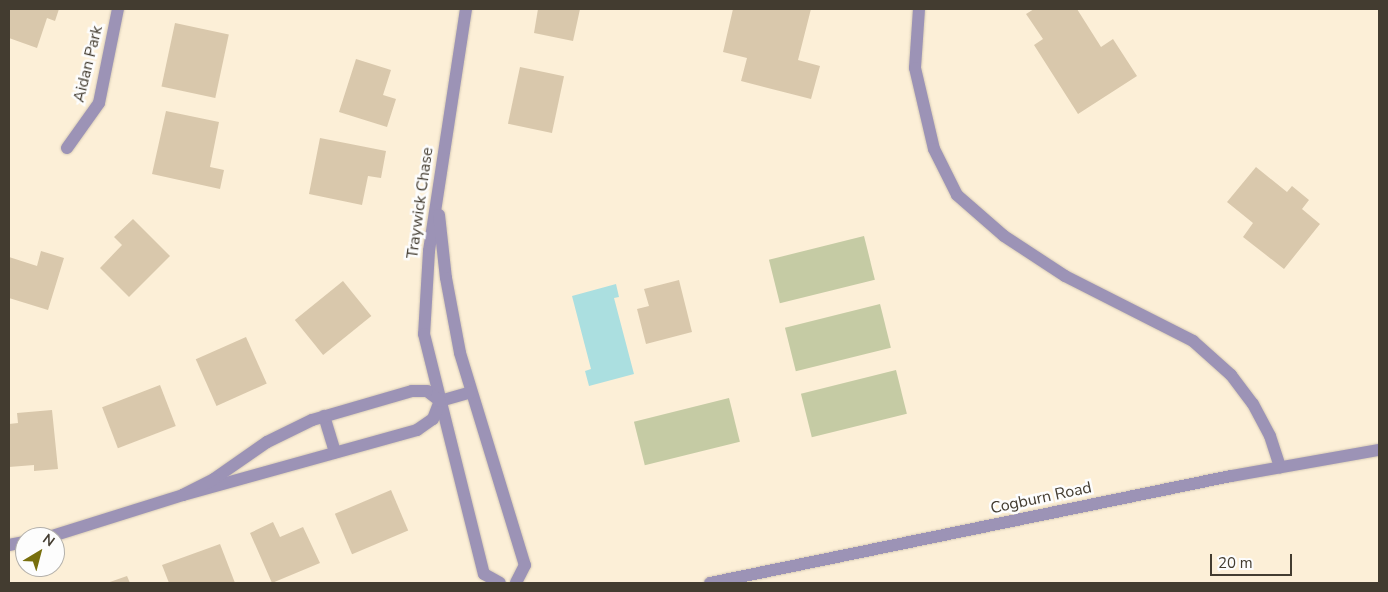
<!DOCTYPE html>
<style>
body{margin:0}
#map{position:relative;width:1388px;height:592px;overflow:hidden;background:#fcefd7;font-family:"Nunito Sans",sans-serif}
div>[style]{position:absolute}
.green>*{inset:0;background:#c5cba4;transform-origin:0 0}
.water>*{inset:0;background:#abdfe0}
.building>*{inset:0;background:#d9c8ac;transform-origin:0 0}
.roads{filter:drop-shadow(0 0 1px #d7cbb6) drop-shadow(0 0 1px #d7cbb6)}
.minor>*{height:12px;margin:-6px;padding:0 6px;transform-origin:6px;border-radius:6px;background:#9c93b6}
span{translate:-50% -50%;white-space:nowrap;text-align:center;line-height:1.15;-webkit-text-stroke:5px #fdfdfd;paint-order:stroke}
.street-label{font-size:16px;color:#433c30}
.frame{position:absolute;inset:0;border:10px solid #433c30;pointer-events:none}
.north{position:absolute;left:15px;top:527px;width:50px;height:50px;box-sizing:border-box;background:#fdfdfd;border:1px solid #b3b0ab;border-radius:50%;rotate:37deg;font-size:14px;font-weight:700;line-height:20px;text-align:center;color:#433c30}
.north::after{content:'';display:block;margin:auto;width:18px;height:22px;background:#786f0d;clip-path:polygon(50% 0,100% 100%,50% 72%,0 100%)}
.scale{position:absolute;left:1210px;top:554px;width:82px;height:22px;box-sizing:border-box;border:2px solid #433c30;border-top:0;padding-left:6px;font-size:15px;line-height:18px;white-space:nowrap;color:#433c30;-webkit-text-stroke:4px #fdfdfd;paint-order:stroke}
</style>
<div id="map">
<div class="green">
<div style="left:864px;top:236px;width:45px;height:98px;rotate:76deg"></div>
<div style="left:880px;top:304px;width:45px;height:98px;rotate:76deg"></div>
<div style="left:896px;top:370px;width:45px;height:98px;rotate:76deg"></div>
<div style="left:729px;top:398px;width:45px;height:98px;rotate:76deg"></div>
</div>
<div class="water">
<div style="clip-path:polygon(616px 284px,619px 297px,614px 298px,634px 374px,589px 386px,585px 371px,591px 369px,572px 296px)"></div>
</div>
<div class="building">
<div style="clip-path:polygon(9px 9px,59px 9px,55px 21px,47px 18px,37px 48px,9px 38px)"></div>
<div style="clip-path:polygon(538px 9px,580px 9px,573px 41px,534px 33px)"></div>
<div style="clip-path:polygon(733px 9px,811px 9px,798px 60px,820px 66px,811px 99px,741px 81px,747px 58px,723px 52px)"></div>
<div style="clip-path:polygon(1034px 9px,1077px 9px,1101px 47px,1113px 39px,1137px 76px,1078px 114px,1034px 45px,1043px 39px,1026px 14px)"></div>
<div style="left:175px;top:23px;width:55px;height:65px;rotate:12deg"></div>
<div style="clip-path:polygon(356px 59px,391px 70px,383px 95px,396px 99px,387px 127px,339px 112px)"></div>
<div style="left:520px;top:67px;width:45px;height:58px;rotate:12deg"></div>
<div style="clip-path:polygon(166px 111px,219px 122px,210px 167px,224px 170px,220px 189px,152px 174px)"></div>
<div style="clip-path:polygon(320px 138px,386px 151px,381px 178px,368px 176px,362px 205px,309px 194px)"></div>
<div style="clip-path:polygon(1256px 167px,1287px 192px,1292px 186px,1309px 200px,1302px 209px,1320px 224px,1284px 269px,1243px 237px,1253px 223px,1227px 202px)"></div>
<div style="clip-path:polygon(133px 219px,170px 256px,129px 297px,100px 268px,122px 245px,114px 237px)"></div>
<div style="clip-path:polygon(41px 251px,64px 258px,48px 310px,9px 298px,9px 257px,37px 266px)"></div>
<div style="clip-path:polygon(679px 280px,692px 332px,646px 344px,637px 309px,649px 306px,644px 289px)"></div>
<div style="left:343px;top:281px;width:45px;height:62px;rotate:51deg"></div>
<div style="left:246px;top:337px;width:51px;height:55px;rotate:66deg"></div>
<div style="left:160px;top:385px;width:44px;height:62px;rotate:69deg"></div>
<div style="clip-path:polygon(52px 410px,58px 469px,34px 471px,34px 465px,9px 467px,9px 424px,18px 423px,17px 413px)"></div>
<div style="left:391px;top:490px;width:44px;height:61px;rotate:67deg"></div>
<div style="clip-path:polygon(273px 522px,280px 537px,303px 527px,320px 563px,272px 583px,250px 533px)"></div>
<div style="clip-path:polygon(220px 544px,235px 583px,169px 583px,162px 565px)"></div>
<div style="clip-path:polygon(127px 576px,130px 583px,107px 583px)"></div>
</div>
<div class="roads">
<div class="minor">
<div style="left:466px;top:9px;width:245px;rotate:98.7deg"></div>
<div style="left:429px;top:251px;width:83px;rotate:93.4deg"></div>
<div style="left:424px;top:334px;width:247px;rotate:76deg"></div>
<div style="left:484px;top:574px;width:18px;rotate:29deg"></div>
<div style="left:919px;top:9px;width:59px;rotate:93.9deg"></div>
<div style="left:915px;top:68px;width:83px;rotate:76.8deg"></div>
<div style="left:934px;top:149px;width:51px;rotate:63.4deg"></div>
<div style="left:957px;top:195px;width:62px;rotate:41.1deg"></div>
<div style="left:1004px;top:236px;width:73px;rotate:33.3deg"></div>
<div style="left:1065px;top:276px;width:144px;rotate:26.9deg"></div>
<div style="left:1193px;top:341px;width:51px;rotate:41.8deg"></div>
<div style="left:1231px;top:375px;width:36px;rotate:53deg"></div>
<div style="left:1253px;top:404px;width:36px;rotate:62deg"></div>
<div style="left:1270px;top:436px;width:33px;rotate:72deg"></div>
<div style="left:67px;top:148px;width:55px;rotate:-54.6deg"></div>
<div style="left:99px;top:103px;width:96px;rotate:-78.6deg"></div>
<div style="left:439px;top:215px;width:63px;rotate:83.7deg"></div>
<div style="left:446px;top:278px;width:76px;rotate:79.4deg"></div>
<div style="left:460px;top:353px;width:222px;rotate:73deg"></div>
<div style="left:525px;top:565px;width:20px;rotate:117deg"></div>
<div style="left:440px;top:401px;width:32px;rotate:-16deg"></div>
<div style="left:324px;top:416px;width:38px;rotate:73deg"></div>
<div style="left:49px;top:537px;width:140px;rotate:-17.4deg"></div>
<div style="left:183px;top:495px;width:243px;rotate:-15.5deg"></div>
<div style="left:417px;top:430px;width:19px;rotate:-35deg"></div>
<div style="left:433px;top:419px;width:19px;rotate:-69deg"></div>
<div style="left:440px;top:401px;width:16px;rotate:-142deg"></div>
<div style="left:427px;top:391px;width:15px;rotate:180deg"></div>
<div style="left:412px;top:391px;width:104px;rotate:163.8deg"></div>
<div style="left:312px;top:420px;width:50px;rotate:153.9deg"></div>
<div style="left:267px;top:442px;width:65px;rotate:145.1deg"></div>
<div style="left:214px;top:479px;width:35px;rotate:153deg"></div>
<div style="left:9px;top:545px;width:16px;rotate:-11deg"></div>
<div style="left:710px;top:583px;width:532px;rotate:-11.61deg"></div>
<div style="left:1231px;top:476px;width:150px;rotate:-10deg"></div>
</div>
</div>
<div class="street-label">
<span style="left:88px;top:64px;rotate:-76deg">Aidan Park</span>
<span style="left:420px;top:203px;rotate:-82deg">Traywick Chase</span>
<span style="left:1041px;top:498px;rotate:-12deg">Cogburn Road</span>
</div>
<div class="frame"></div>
<div class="north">N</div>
<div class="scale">20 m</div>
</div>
